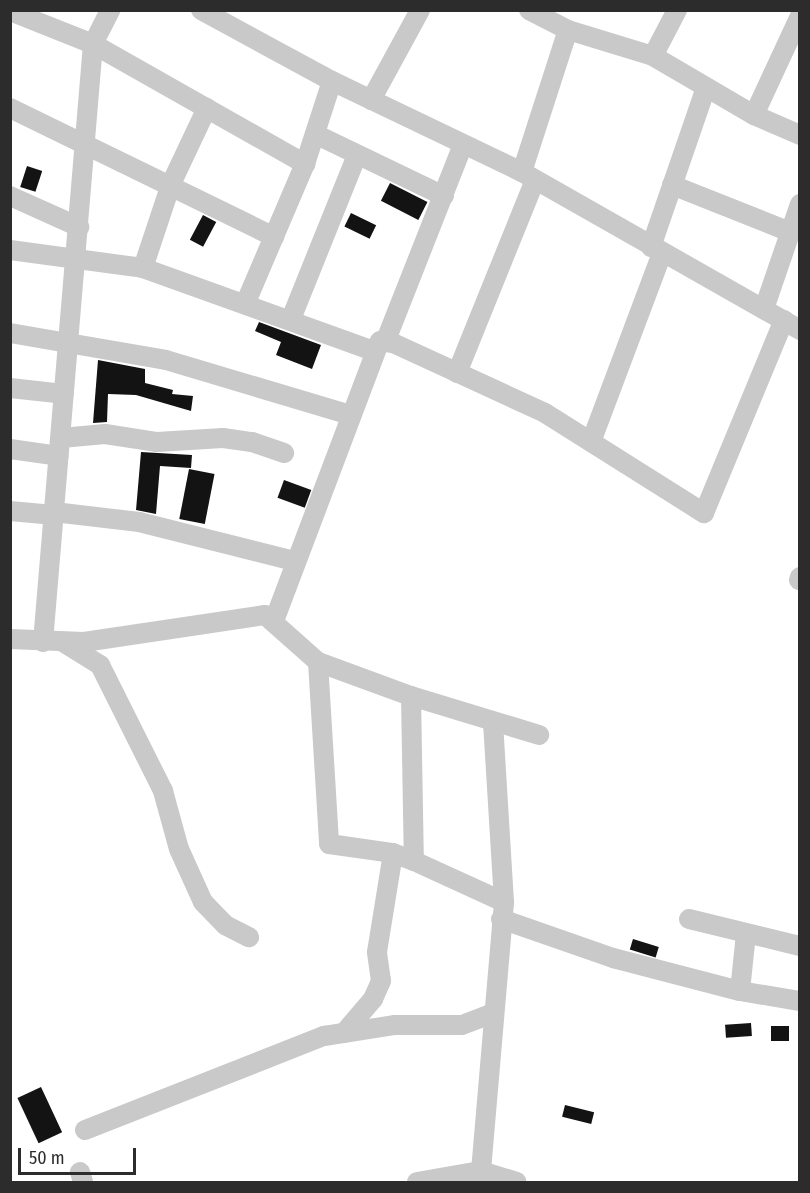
<!DOCTYPE html>
<style>
body{margin:0}
#map{position:relative;width:810px;height:1193px;overflow:hidden;background:#fff;font-family:"Fira Sans Condensed",sans-serif}
div>[style]{position:absolute}
.building>*{inset:0;background:#131313;transform-origin:0 0}
.minor>*{height:20px;margin:-10px;padding:0 10px;transform-origin:10px;border-radius:10px;background:#c9c9c9}
span{translate:-50% -50%;white-space:nowrap;text-align:center;line-height:1.15;-webkit-text-stroke:6px #fff;paint-order:stroke}
.frame{position:absolute;inset:0;border:12px solid #2c2c2c;pointer-events:none}
.scale{position:absolute;left:18px;top:1148px;width:118px;height:27px;box-sizing:border-box;border:3px solid #2c2c2c;border-top:0;padding-left:8px;font-size:18px;line-height:21px;white-space:nowrap;color:#2c2c2c;-webkit-text-stroke:4px #fff;paint-order:stroke}
</style>
<div id="map">
<div class="building">
<div style="left:27px;top:166px;width:16px;height:22px;rotate:18deg"></div>
<div style="left:390px;top:183px;width:42px;height:20px;rotate:27deg"></div>
<div style="left:351px;top:213px;width:28px;height:15px;rotate:26deg"></div>
<div style="left:203px;top:215px;width:15px;height:28px;rotate:28deg"></div>
<div style="clip-path:polygon(259px 322px,321px 345px,312px 369px,276px 355px,281px 342px,255px 331px)"></div>
<div style="clip-path:polygon(98px 360px,145px 369px,145px 383px,173px 390px,172px 394px,193px 396px,191px 411px,136px 395px,108px 394px,107px 422px,93px 423px)"></div>
<div style="clip-path:polygon(141px 452px,192px 455px,191px 468px,160px 466px,156px 514px,136px 510px)"></div>
<div style="left:189px;top:469px;width:26px;height:51px;rotate:11deg"></div>
<div style="left:284px;top:480px;width:29px;height:19px;rotate:20deg"></div>
<div style="left:633px;top:939px;width:27px;height:11px;rotate:17deg"></div>
<div style="left:751px;top:1023px;width:13px;height:26px;rotate:86deg"></div>
<div style="left:771px;top:1026px;width:18px;height:15px"></div>
<div style="left:41px;top:1087px;width:50px;height:26px;rotate:65deg"></div>
<div style="left:565px;top:1105px;width:30px;height:12px;rotate:14deg"></div>
</div>
<div class="minor">
<div style="left:201px;top:10px;width:149px;rotate:28.5deg"></div>
<div style="left:332px;top:81px;width:211px;rotate:25.6deg"></div>
<div style="left:522px;top:172px;width:320px;rotate:29.6deg"></div>
<div style="left:529px;top:10px;width:44px;rotate:27.1deg"></div>
<div style="left:568px;top:30px;width:89px;rotate:17deg"></div>
<div style="left:653px;top:56px;width:117px;rotate:30.3deg"></div>
<div style="left:754px;top:115px;width:50px;rotate:23.5deg"></div>
<div style="left:10px;top:11px;width:89px;rotate:21.7deg"></div>
<div style="left:93px;top:44px;width:244px;rotate:29.5deg"></div>
<div style="left:653px;top:56px;width:52px;rotate:-62.4deg"></div>
<div style="left:371px;top:100px;width:102px;rotate:-61.4deg"></div>
<div style="left:10px;top:108px;width:294px;rotate:26deg"></div>
<div style="left:754px;top:115px;width:109px;rotate:-65.1deg"></div>
<div style="left:315px;top:134px;width:143px;rotate:25.7deg"></div>
<div style="left:522px;top:172px;width:149px;rotate:-72.1deg"></div>
<div style="left:672px;top:185px;width:127px;rotate:21.7deg"></div>
<div style="left:10px;top:196px;width:76px;rotate:24.2deg"></div>
<div style="left:651px;top:247px;width:169px;rotate:-71deg"></div>
<div style="left:10px;top:250px;width:134px;rotate:7.7deg"></div>
<div style="left:143px;top:268px;width:245px;rotate:19.8deg"></div>
<div style="left:143px;top:268px;width:89px;rotate:-71.6deg"></div>
<div style="left:171px;top:184px;width:84px;rotate:-64.7deg"></div>
<div style="left:246px;top:302px;width:150px;rotate:-66.9deg"></div>
<div style="left:305px;top:164px;width:87px;rotate:-72deg"></div>
<div style="left:764px;top:309px;width:111px;rotate:-71.1deg"></div>
<div style="left:291px;top:319px;width:175px;rotate:-68.1deg"></div>
<div style="left:10px;top:333px;width:158px;rotate:9.8deg"></div>
<div style="left:166px;top:360px;width:192px;rotate:16.6deg"></div>
<div style="left:386px;top:340px;width:210px;rotate:-68.5deg"></div>
<div style="left:457px;top:373px;width:208px;rotate:-68deg"></div>
<div style="left:10px;top:388px;width:54px;rotate:6.3deg"></div>
<div style="left:61px;top:438px;width:44px;rotate:-5.2deg"></div>
<div style="left:105px;top:434px;width:53px;rotate:8.7deg"></div>
<div style="left:157px;top:442px;width:66px;rotate:-3.5deg"></div>
<div style="left:223px;top:438px;width:29px;rotate:8deg"></div>
<div style="left:252px;top:442px;width:34px;rotate:19deg"></div>
<div style="left:591px;top:442px;width:202px;rotate:-69.4deg"></div>
<div style="left:10px;top:449px;width:49px;rotate:8.1deg"></div>
<div style="left:10px;top:511px;width:44px;rotate:5.2deg"></div>
<div style="left:54px;top:512px;width:86px;rotate:6.7deg"></div>
<div style="left:139px;top:522px;width:160px;rotate:14.1deg"></div>
<div style="left:799px;top:580px;width:3px;rotate:-72deg"></div>
<div style="left:274px;top:621px;width:299px;rotate:-69.3deg"></div>
<div style="left:380px;top:341px;width:13px;rotate:9deg"></div>
<div style="left:393px;top:343px;width:167px;rotate:24.7deg"></div>
<div style="left:545px;top:413px;width:188px;rotate:32.2deg"></div>
<div style="left:704px;top:513px;width:209px;rotate:-67.5deg"></div>
<div style="left:10px;top:639px;width:74px;rotate:2.3deg"></div>
<div style="left:84px;top:642px;width:183px;rotate:-8.5deg"></div>
<div style="left:265px;top:615px;width:71px;rotate:41.6deg"></div>
<div style="left:318px;top:662px;width:99px;rotate:20.1deg"></div>
<div style="left:411px;top:696px;width:134px;rotate:16.9deg"></div>
<div style="left:43px;top:642px;width:600px;rotate:-85.22deg"></div>
<div style="left:93px;top:44px;width:38px;rotate:-63deg"></div>
<div style="left:63px;top:642px;width:44px;rotate:31.9deg"></div>
<div style="left:100px;top:665px;width:141px;rotate:63.4deg"></div>
<div style="left:163px;top:791px;width:60px;rotate:74.6deg"></div>
<div style="left:179px;top:849px;width:58px;rotate:65.6deg"></div>
<div style="left:203px;top:902px;width:32px;rotate:46deg"></div>
<div style="left:225px;top:925px;width:27px;rotate:27deg"></div>
<div style="left:318px;top:662px;width:182px;rotate:86.5deg"></div>
<div style="left:329px;top:844px;width:65px;rotate:8deg"></div>
<div style="left:393px;top:853px;width:22px;rotate:21deg"></div>
<div style="left:411px;top:696px;width:165px;rotate:89deg"></div>
<div style="left:414px;top:861px;width:99px;rotate:24.5deg"></div>
<div style="left:501px;top:919px;width:119px;rotate:19.2deg"></div>
<div style="left:613px;top:958px;width:131px;rotate:14.6deg"></div>
<div style="left:740px;top:991px;width:61px;rotate:9.5deg"></div>
<div style="left:689px;top:919px;width:114px;rotate:13.7deg"></div>
<div style="left:740px;top:991px;width:57px;rotate:-84deg"></div>
<div style="left:344px;top:1033px;width:45px;rotate:-49.5deg"></div>
<div style="left:373px;top:999px;width:20px;rotate:-66deg"></div>
<div style="left:381px;top:981px;width:29px;rotate:-98deg"></div>
<div style="left:377px;top:952px;width:100px;rotate:-80.8deg"></div>
<div style="left:85px;top:1130px;width:257px;rotate:-21.5deg"></div>
<div style="left:324px;top:1036px;width:72px;rotate:-8.8deg"></div>
<div style="left:395px;top:1025px;width:67px"></div>
<div style="left:462px;top:1025px;width:34px;rotate:-21deg"></div>
<div style="left:481px;top:1171px;width:270px;rotate:-85.1deg"></div>
<div style="left:504px;top:902px;width:179px;rotate:-93.5deg"></div>
<div style="left:80px;top:1172px;width:10px;rotate:73deg"></div>
<div style="left:417px;top:1182px;width:65px;rotate:-9.8deg"></div>
<div style="left:481px;top:1171px;width:37px;rotate:17deg"></div>
</div>
<div class="frame"></div>
<div class="scale">50 m</div>
</div>
